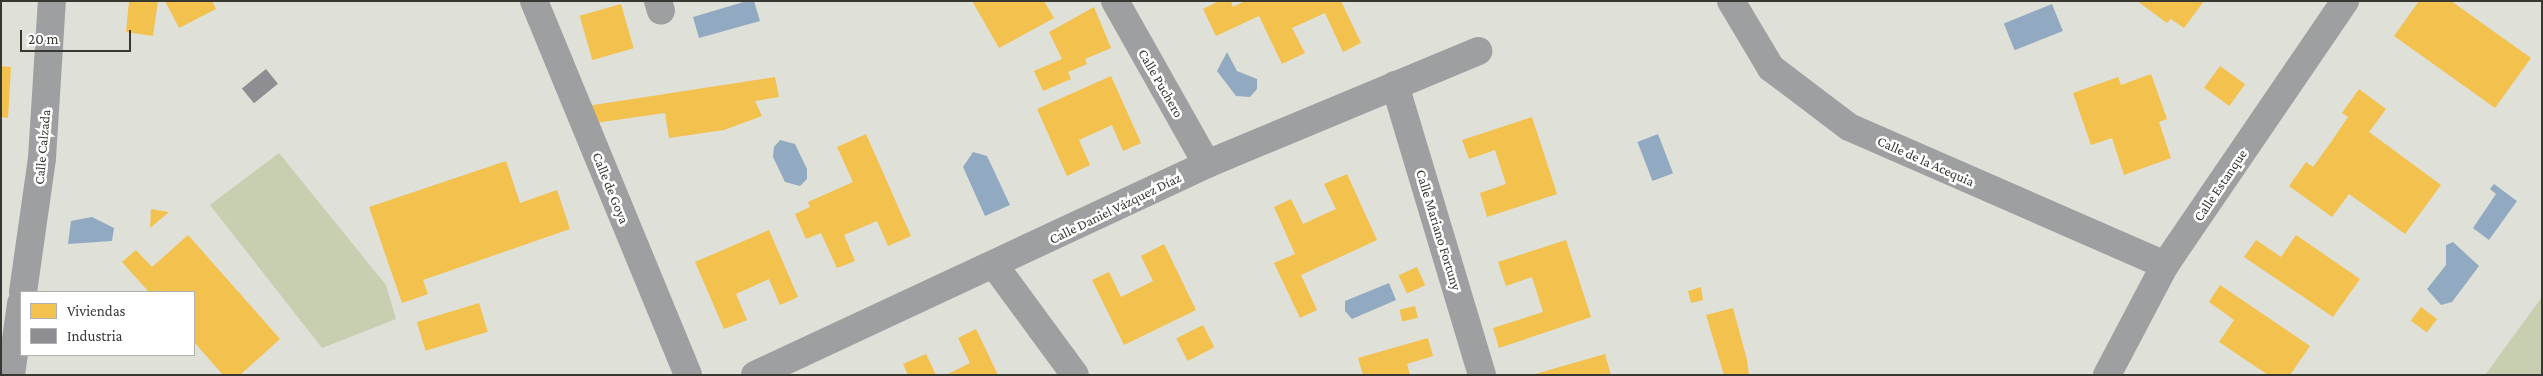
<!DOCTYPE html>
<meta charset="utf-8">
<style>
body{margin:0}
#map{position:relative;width:2543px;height:376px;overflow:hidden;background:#dfe0d8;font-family:"Crimson Pro",serif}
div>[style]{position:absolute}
.green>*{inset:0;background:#c8ceb0}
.water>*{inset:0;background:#91aac1;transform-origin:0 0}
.homes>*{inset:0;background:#f2c14e;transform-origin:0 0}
.industry>*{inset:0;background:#8d8d92;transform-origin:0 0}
.minor>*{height:28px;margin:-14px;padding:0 14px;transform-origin:14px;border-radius:14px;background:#9e9fa0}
span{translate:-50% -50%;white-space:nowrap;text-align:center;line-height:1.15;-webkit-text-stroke:5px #fff;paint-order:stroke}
.street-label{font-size:14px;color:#373832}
.frame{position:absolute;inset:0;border:2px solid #373832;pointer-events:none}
.legend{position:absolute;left:20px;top:291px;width:175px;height:65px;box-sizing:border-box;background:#fff;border:1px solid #afafad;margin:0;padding:6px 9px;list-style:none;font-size:15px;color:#373832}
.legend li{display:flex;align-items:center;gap:10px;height:25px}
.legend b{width:25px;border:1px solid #afafad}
.scale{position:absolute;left:20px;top:30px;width:111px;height:22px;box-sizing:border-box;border:2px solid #373832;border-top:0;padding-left:6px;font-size:15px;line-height:18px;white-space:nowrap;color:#373832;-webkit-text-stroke:4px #fff;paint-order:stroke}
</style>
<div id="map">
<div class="green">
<div style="clip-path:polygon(279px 153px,386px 285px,396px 319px,322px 348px,210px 205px)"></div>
<div style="clip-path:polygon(2542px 297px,2542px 375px,2485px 375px)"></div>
</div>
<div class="water">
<div style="clip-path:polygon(747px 1px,754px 1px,760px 21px,699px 38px,693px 17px)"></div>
<div style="left:2052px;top:4px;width:29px;height:52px;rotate:68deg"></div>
<div style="clip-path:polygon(1227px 52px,1237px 71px,1257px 79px,1257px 89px,1250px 97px,1236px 96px,1217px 71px)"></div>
<div style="left:1658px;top:134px;width:42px;height:22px;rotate:69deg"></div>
<div style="clip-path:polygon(780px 140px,795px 144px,807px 169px,807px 179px,800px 186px,785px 182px,773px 157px,774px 147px)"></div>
<div style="clip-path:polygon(973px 152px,987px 156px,1010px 205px,985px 216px,963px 167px)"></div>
<div style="clip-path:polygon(2494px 184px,2517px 201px,2489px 240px,2473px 228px,2496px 194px,2490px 189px)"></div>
<div style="clip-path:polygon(92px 217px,114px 228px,112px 241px,68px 244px,71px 221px)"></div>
<div style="clip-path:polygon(2453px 242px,2479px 266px,2452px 302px,2441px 305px,2427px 289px,2446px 265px,2446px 245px)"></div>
<div style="clip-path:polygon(1389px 283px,1396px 300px,1352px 319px,1345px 311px,1345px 301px)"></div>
</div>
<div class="homes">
<div style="clip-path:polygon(129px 1px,158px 1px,153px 36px,126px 32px)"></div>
<div style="clip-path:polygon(165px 1px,212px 1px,216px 9px,179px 28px)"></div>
<div style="clip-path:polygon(972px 1px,1044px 1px,1054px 18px,999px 48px)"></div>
<div style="clip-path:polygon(1219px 1px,1231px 1px,1233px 7px,1245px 1px,1341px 1px,1361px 43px,1343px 52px,1325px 13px,1292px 28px,1305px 53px,1282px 64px,1259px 16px,1216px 36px,1203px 9px)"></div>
<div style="clip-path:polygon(2137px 1px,2204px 1px,2184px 28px,2171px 19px,2167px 23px)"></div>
<div style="clip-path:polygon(2419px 1px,2451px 1px,2531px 58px,2495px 108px,2394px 36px)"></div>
<div style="left:621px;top:4px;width:46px;height:43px;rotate:74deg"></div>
<div style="clip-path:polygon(1094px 7px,1111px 48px,1085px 59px,1087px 64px,1068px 72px,1071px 79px,1043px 91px,1034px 71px,1062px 59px,1049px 32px)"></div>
<div style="clip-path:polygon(1px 66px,11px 67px,8px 118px,1px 117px)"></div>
<div style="left:2220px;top:66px;width:31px;height:27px;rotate:36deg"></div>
<div style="clip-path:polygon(2151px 74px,2167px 119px,2159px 122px,2171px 158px,2124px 175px,2112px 138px,2091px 145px,2073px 93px,2118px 77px,2121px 85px)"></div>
<div style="clip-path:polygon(1111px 76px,1141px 143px,1123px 151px,1112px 125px,1079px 140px,1090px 165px,1067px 176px,1037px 109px)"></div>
<div style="clip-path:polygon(775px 77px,779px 97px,755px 101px,762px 116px,724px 130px,669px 138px,665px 113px,595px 123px,587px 106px)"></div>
<div style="clip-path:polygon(2359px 89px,2386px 109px,2369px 132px,2441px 185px,2405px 234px,2349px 194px,2332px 217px,2289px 186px,2306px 162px,2313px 167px,2331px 142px,2348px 117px,2342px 113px)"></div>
<div style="clip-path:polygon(1532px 117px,1557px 194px,1487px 217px,1480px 193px,1506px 184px,1495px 150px,1469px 159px,1462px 140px)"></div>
<div style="clip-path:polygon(866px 134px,911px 236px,888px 246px,877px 221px,844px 235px,855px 261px,837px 268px,821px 233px,806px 239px,795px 214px,810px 207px,808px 202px,853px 182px,837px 147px)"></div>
<div style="clip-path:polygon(506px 161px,520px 203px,557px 190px,570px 229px,423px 280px,428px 294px,402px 303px,369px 207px)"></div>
<div style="clip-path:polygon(1347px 174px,1377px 240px,1301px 275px,1317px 310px,1300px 318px,1274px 263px,1295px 254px,1274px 207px,1291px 199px,1303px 224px,1336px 209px,1324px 184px)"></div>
<div style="clip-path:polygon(151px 209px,169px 212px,150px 228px)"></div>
<div style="clip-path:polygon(769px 230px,798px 297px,780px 305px,769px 279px,736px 294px,747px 320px,724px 329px,695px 262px)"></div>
<div style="clip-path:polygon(188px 235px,280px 339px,240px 375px,223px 375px,194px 342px,194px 292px,149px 292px,122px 262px,136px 250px,152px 267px)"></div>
<div style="clip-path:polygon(2296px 235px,2360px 279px,2333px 317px,2244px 257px,2256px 240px,2281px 257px)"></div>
<div style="clip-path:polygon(1566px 240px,1591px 317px,1499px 348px,1493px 328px,1543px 312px,1532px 277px,1506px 286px,1498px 262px)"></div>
<div style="clip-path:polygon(1164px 244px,1196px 310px,1124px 345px,1092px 280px,1109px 272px,1121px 297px,1153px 281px,1141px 256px)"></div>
<div style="left:1417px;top:267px;width:20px;height:20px;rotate:66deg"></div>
<div style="clip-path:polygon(2220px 285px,2310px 346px,2290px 375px,2268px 375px,2219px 342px,2234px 320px,2209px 302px)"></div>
<div style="clip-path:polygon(1701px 287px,1703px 300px,1691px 303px,1688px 291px)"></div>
<div style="left:479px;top:303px;width:30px;height:65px;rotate:73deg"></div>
<div style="left:1415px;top:306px;width:12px;height:16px;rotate:76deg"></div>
<div style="left:2421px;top:307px;width:20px;height:17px;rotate:37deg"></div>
<div style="clip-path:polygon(1733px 308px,1747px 360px,1749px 375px,1724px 375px,1706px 315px)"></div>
<div style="left:1203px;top:325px;width:25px;height:30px;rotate:63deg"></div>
<div style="clip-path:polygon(976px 329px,998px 375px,946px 375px,970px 363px,958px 338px)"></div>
<div style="clip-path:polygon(1428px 338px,1433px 356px,1407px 364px,1410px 375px,1363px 375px,1358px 358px)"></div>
<div style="clip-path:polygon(926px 354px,936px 375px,908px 375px,903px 364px)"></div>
<div style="clip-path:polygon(1605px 354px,1611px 375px,1535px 375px,1535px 374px)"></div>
</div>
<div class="industry">
<div style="left:266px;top:69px;width:19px;height:31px;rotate:51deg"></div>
</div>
<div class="minor">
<div style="left:534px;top:1px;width:404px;rotate:67.6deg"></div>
<div style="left:658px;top:1px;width:10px;rotate:73deg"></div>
<div style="left:1115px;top:1px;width:187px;rotate:60.6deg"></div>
<div style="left:1731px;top:1px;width:78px;rotate:59.2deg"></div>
<div style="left:1771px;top:68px;width:98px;rotate:37.1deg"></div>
<div style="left:1849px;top:127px;width:345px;rotate:23.6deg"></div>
<div style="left:1395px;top:85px;width:303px;rotate:73.3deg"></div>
<div style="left:995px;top:266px;width:135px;rotate:53.7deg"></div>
<div style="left:23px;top:292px;width:135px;rotate:-81.9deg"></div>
<div style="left:42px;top:158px;width:157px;rotate:-86.4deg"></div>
<div style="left:11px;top:375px;width:72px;rotate:-82deg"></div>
<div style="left:755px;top:375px;width:499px;rotate:-25deg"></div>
<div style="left:1207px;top:164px;width:294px;rotate:-22.6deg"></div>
<div style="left:2107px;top:375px;width:124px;rotate:-62.2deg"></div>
<div style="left:2165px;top:265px;width:320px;rotate:-55.7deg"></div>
</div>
<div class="street-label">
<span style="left:1161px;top:83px;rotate:60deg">Calle Puchero</span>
<span style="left:42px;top:147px;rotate:-85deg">Calle Calzada</span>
<span style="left:1926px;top:161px;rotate:24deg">Calle de la Acequia</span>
<span style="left:2220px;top:185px;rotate:-56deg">Calle Estanque</span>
<span style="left:611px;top:188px;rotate:68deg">Calle de Goya</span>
<span style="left:1115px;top:208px;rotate:-26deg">Calle Daniel Vázquez Díaz</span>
<span style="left:1439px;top:230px;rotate:73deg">Calle Mariano Fortuny</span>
</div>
<div class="frame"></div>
<ul class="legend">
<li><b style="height:14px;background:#f2c14e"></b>Viviendas</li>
<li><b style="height:14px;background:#8d8d92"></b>Industria</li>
</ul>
<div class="scale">20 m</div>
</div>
